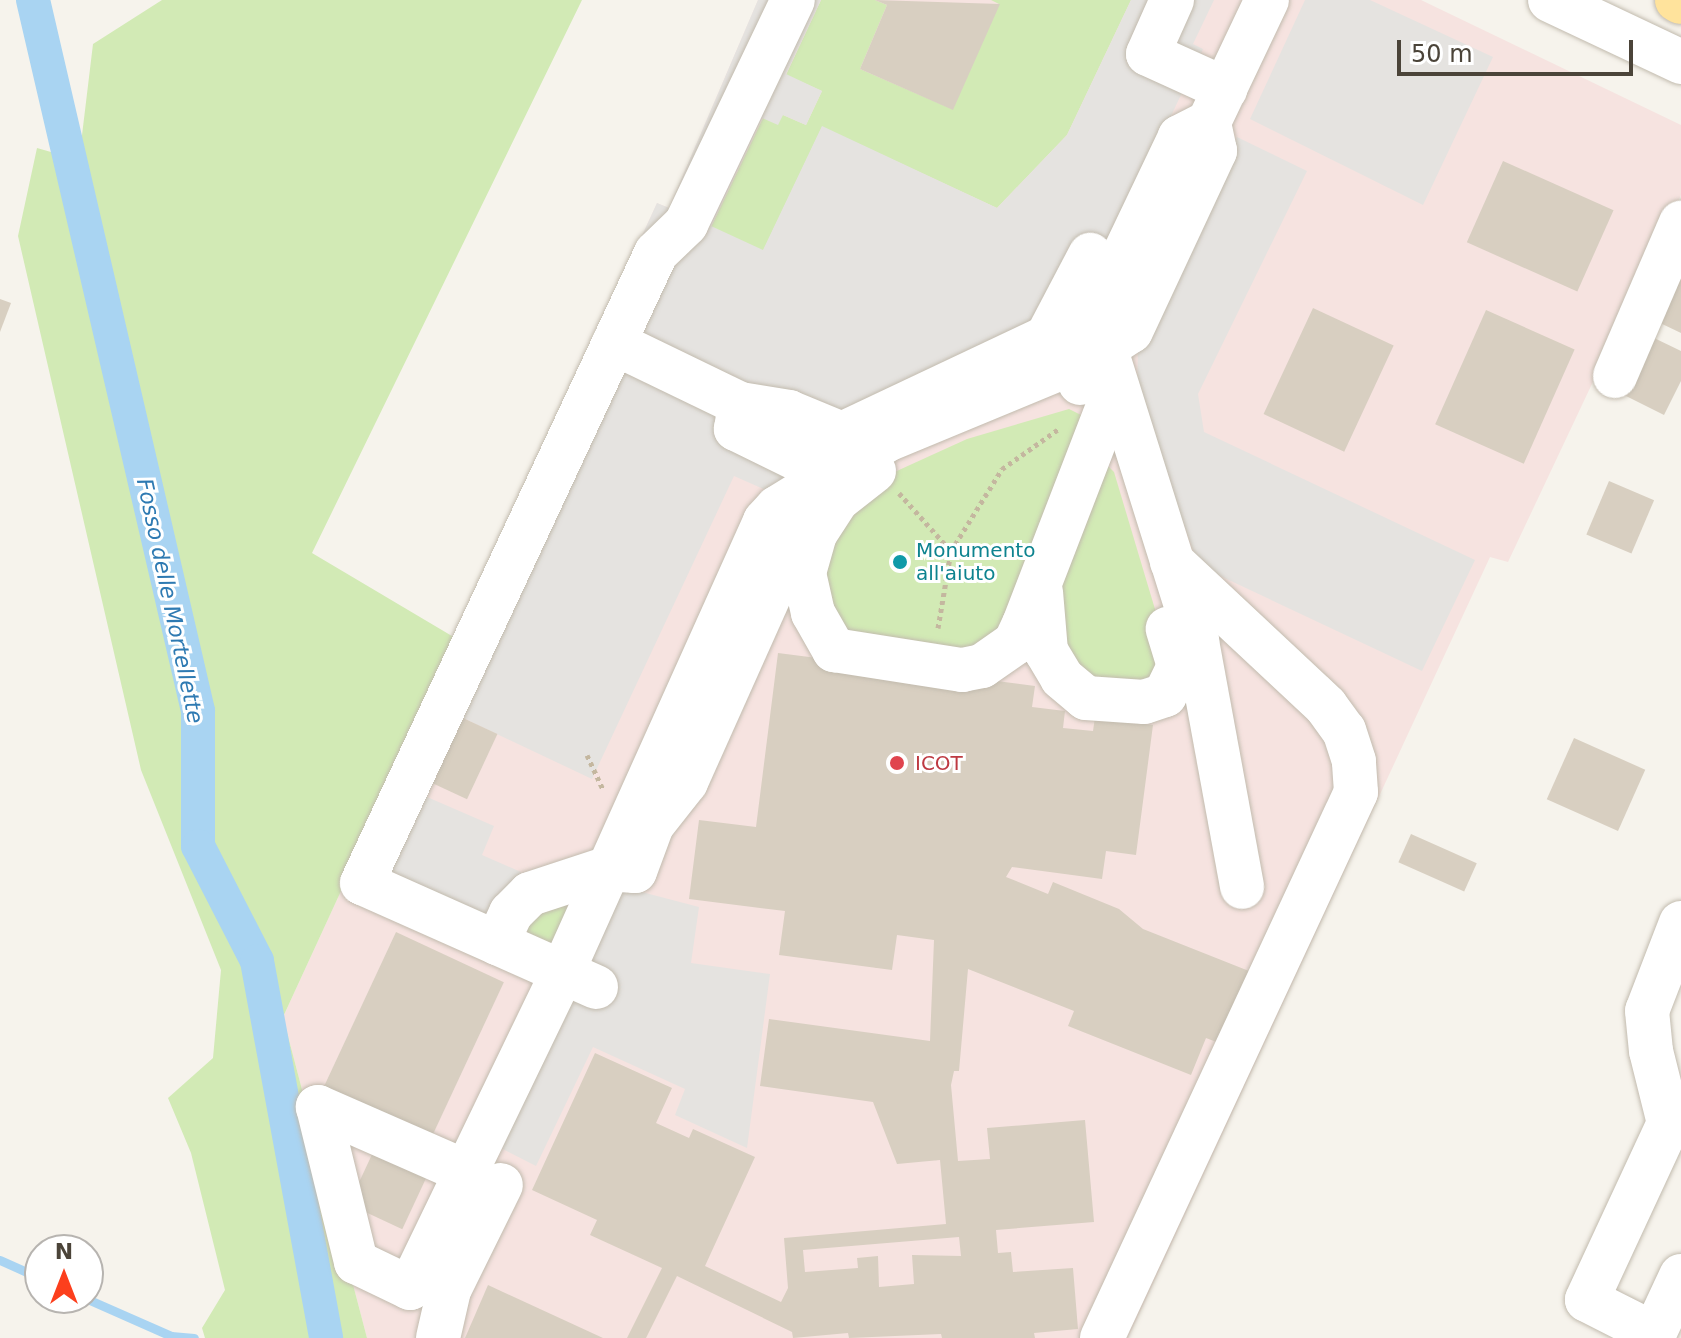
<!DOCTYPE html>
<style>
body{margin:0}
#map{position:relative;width:1681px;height:1338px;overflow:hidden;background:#f6f3ec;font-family:"DejaVu Sans",sans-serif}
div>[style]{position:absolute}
.medical>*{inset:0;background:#f6e3e0}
.green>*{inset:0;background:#d2eab5}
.parking>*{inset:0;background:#e5e3e0}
.stream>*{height:9px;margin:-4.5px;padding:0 4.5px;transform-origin:4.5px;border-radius:4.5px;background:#a9d4f2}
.canal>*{height:34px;margin:-17px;padding:0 17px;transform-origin:17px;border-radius:17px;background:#a9d4f2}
.building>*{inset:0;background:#d8cfc1;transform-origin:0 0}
.path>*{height:5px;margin-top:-2.5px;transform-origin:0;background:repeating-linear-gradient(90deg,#c4b79f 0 4px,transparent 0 8px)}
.roads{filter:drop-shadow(0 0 2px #c2bbae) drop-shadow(0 0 2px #c2bbae)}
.minor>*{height:44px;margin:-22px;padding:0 22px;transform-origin:22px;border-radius:22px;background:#fff}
.major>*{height:44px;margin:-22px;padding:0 22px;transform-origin:22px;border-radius:22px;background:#ffe39c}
.dots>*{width:22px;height:22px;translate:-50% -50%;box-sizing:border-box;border:4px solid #fff;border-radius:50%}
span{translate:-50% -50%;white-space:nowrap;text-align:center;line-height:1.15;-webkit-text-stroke:6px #fff;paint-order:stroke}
.culture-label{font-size:20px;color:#0d838f}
.left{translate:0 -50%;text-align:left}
.health-label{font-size:20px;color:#be3a42}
.water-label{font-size:22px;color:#2e7ab2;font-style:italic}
.north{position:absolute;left:24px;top:1234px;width:80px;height:80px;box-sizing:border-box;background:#fff;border:2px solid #b7b4b0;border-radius:50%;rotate:0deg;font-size:22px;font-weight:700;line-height:32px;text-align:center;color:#4b4439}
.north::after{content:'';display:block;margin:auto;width:28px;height:36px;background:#fc3f1d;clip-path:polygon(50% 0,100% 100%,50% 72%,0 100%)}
.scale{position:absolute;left:1397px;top:40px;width:236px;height:36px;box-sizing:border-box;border:4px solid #4b4439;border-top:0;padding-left:10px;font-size:24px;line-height:28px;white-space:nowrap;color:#4b4439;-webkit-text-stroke:6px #fff;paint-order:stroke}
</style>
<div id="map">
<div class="medical">
<div style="clip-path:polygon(758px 0,1421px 0,1681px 125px,1681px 195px,1508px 562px,1490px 557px,1128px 1338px,367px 1338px,283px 1017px,657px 203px,669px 208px)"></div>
</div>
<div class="green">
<div style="clip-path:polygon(162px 0,582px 0,312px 553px,457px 639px,283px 1017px,367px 1338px,205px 1338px,202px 1328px,225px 1290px,191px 1153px,168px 1098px,213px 1058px,221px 970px,141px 770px,18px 236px,37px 148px,79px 160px,93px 44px)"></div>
<div style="clip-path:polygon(821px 0,875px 0,887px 5px,860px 69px,952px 109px,999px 4px,991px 0,1131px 0,1067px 135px,997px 208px,822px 127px,763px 251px,711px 227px,763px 118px,783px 115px,806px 125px,822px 91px,786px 75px)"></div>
<div style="clip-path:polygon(1069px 409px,1081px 415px,1007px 629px,970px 655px,841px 642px,820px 566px,833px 529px,888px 475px,967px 439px)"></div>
<div style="clip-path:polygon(1108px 466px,1114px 472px,1166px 646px,1150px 685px,1087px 681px,1070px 664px,1051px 576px)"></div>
<div style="clip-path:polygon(576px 888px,558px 959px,508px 936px)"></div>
</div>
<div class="parking">
<div style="clip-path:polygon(758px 0,821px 0,786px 74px,822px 91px,806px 125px,783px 115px,778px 125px,762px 118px,711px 226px,763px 250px,822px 126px,997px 208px,1067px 135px,1131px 0,1214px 0,1193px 44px,1203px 49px,1066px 335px,797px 449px,777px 495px,734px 476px,592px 779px,463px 718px,427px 797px,494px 826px,482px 855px,521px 872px,484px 947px,343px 887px,657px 203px,669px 208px)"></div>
<div style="clip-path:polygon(1305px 0,1370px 0,1493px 57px,1423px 205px,1250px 119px)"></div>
<div style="clip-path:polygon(1237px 137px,1307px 171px,1198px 394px,1204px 432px,1475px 560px,1422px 671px,1199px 566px,1137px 397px,1138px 341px)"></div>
<div style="clip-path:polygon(615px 885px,699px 907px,691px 963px,770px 974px,747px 1148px,675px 1115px,685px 1089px,593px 1047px,536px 1166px,491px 1143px)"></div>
</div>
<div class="stream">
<div style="left:0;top:1260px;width:44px;rotate:24.2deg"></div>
<div style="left:85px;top:1298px;width:94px;rotate:23.8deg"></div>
<div style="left:171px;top:1336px;width:23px;rotate:5deg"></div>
</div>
<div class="canal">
<div style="left:33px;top:0;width:730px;rotate:76.93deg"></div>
<div style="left:198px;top:711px;width:135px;rotate:90deg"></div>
<div style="left:198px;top:846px;width:129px;rotate:62.8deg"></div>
<div style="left:257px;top:961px;width:383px;rotate:79.6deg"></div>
</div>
<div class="building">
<div style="clip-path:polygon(875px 0,1000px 4px,953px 110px,860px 69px,887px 5px)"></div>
<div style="left:1503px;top:161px;width:121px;height:89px;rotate:24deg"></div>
<div style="clip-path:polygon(1681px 273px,1681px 333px,1658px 322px)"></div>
<div style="clip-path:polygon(0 299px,11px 303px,0 332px)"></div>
<div style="left:1313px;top:308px;width:89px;height:117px;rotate:25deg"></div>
<div style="left:1486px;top:310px;width:97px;height:125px;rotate:24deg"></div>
<div style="clip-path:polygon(1650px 336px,1681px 351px,1681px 381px,1664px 415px,1622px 394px)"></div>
<div style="left:1609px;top:481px;width:49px;height:58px;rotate:23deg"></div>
<div style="clip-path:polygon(evenodd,778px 653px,1035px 686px,1032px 707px,1065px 711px,1063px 728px,1093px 731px,1095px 717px,1153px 725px,1136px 855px,1106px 851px,1102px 879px,1012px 867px,1006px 877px,1048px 894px,1053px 882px,1119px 909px,1143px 929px,1254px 973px,1224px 1045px,1206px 1038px,1191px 1075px,1068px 1026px,1074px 1011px,968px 969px,959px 1071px,954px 1071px,951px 1085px,958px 1161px,990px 1159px,987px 1128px,1085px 1120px,1094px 1222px,996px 1230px,998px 1253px,1011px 1252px,1013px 1272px,1073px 1268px,1078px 1329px,1034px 1333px,1035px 1338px,942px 1338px,941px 1334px,849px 1338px,848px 1333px,793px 1338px,792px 1332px,677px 1276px,646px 1338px,627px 1338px,662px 1268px,590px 1235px,597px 1220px,532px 1190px,595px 1053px,672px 1088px,656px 1123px,689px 1138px,693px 1129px,755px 1157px,705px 1266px,781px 1302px,788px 1288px,784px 1238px,946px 1224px,940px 1160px,897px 1164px,873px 1102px,760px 1086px,769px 1019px,930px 1041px,934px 940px,897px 935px,892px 970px,779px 955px,785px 911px,689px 899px,699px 820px,756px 827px,778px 653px,959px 1237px,961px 1256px,912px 1255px,914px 1284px,879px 1287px,878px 1256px,857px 1258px,858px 1268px,805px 1272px,803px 1250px,959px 1237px)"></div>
<div style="left:463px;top:718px;width:38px;height:72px;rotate:25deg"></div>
<div style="left:1574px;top:738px;width:78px;height:67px;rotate:24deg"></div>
<div style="left:1411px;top:834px;width:72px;height:31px;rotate:24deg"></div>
<div style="left:396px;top:932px;width:119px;height:182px;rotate:25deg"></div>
<div style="left:375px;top:1148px;width:59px;height:62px;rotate:25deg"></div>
<div style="clip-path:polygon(488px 1285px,603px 1338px,465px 1338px)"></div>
</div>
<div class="path">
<div style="left:899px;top:493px;width:78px;rotate:48.1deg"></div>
<div style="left:938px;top:628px;width:78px;rotate:-80.4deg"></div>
<div style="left:951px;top:551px;width:97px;rotate:-58.1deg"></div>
<div style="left:1002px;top:469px;width:71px;rotate:-35.3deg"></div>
<div style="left:587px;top:755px;width:38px;rotate:65deg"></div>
</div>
<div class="roads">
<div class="minor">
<div style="left:1172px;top:0;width:59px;rotate:114deg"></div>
<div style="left:1148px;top:54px;width:85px;rotate:24.4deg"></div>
<div style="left:1550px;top:0;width:145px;rotate:25.3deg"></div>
<div style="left:1209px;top:122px;width:33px;rotate:153deg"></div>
<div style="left:1180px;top:137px;width:197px;rotate:115.5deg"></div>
<div style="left:1095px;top:315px;width:342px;rotate:72.6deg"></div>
<div style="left:1197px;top:641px;width:250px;rotate:79.6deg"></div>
<div style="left:614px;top:343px;width:140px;rotate:25.8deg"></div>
<div style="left:1615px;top:376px;width:167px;rotate:-66.7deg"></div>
<div style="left:1080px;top:383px;width:41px;rotate:-55.9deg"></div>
<div style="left:1103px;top:349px;width:33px;rotate:-33deg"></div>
<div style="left:1131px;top:331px;width:199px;rotate:-65deg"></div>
<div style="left:1215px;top:151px;width:30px;rotate:-102deg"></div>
<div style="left:1209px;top:122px;width:135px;rotate:-64.6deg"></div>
<div style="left:874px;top:471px;width:47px;rotate:141.9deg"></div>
<div style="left:837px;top:500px;width:40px;rotate:122.9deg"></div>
<div style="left:815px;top:534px;width:41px;rotate:105.8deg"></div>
<div style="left:804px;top:573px;width:41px;rotate:77.3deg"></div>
<div style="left:813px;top:613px;width:43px;rotate:60.4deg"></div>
<div style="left:834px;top:650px;width:130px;rotate:8.9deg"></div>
<div style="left:962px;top:670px;width:20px;rotate:-11deg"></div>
<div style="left:982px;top:666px;width:40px;rotate:-34.9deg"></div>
<div style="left:1015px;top:643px;width:21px;rotate:-65deg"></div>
<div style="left:1024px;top:624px;width:253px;rotate:-68.9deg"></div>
<div style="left:830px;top:475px;width:105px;rotate:-153.9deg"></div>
<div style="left:736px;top:429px;width:25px;rotate:-81deg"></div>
<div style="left:740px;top:404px;width:50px;rotate:9.3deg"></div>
<div style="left:789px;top:412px;width:57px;rotate:22.5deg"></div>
<div style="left:842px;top:434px;width:227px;rotate:-25.3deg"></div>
<div style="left:1047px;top:337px;width:93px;rotate:-62.3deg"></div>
<div style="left:1041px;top:592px;width:59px;rotate:85.2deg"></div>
<div style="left:1046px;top:651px;width:31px;rotate:59deg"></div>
<div style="left:1062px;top:678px;width:31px;rotate:40deg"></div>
<div style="left:1086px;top:698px;width:58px;rotate:3.9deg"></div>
<div style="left:1144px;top:702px;width:22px;rotate:-18deg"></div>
<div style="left:1165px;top:695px;width:32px;rotate:-64deg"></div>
<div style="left:1179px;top:666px;width:39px;rotate:-107deg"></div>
<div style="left:1681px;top:923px;width:94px;rotate:111.1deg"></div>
<div style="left:1647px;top:1011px;width:40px;rotate:84.3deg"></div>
<div style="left:1651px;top:1051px;width:74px;rotate:76deg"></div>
<div style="left:1669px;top:1123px;width:195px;rotate:114.9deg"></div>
<div style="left:1587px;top:1300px;width:75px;rotate:26.9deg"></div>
<div style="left:1654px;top:1334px;width:64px;rotate:-65deg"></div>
<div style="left:497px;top:943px;width:33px;rotate:-65deg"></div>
<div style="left:511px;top:913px;width:27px;rotate:-45deg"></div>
<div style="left:530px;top:894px;width:80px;rotate:-18.2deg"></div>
<div style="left:606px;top:869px;width:29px;rotate:4deg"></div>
<div style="left:635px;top:871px;width:49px;rotate:-69.7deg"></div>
<div style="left:652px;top:825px;width:55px;rotate:-51.7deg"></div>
<div style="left:686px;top:782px;width:277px;rotate:-65.9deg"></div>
<div style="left:596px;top:987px;width:256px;rotate:-156deg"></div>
<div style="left:362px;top:883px;width:695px;rotate:-64.98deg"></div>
<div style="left:656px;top:253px;width:42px;rotate:-44deg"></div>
<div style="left:686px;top:224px;width:248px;rotate:-64.5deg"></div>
<div style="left:466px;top:1172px;width:162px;rotate:-156.3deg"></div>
<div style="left:318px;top:1107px;width:160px;rotate:76.2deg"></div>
<div style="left:356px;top:1262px;width:60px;rotate:25.7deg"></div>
<div style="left:410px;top:1288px;width:350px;rotate:-64.2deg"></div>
<div style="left:562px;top:973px;width:495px;rotate:-65.8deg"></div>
<div style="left:765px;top:521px;width:18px;rotate:-47deg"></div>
<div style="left:777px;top:508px;width:129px;rotate:-31.7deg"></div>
<div style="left:887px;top:440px;width:183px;rotate:-22.5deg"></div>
<div style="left:1056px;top:370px;width:34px;rotate:-45deg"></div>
<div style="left:1080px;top:346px;width:34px;rotate:-64deg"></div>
<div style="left:438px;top:1338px;width:49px;rotate:-77.1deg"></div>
<div style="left:449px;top:1290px;width:117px;rotate:-63.7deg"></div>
<div style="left:1102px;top:1338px;width:602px;rotate:-65.05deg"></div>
<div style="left:1356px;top:792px;width:31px;rotate:-94deg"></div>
<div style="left:1354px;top:761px;width:32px;rotate:-108deg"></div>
<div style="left:1344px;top:731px;width:31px;rotate:-126deg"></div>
<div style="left:1326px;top:706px;width:211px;rotate:-136.9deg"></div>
</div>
<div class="major">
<div style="left:1677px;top:0;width:4px;rotate:27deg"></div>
</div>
</div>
<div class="dots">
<div style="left:900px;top:562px;background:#0f9aa8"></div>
<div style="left:897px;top:763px;background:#e0444e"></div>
</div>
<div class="culture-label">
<span class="left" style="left:916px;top:562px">Monumento<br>all'aiuto</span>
</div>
<div class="health-label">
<span class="left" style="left:915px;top:763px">ICOT</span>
</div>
<div class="water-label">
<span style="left:170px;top:601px;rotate:78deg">Fosso delle Mortellette</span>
</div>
<div class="north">N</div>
<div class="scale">50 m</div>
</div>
